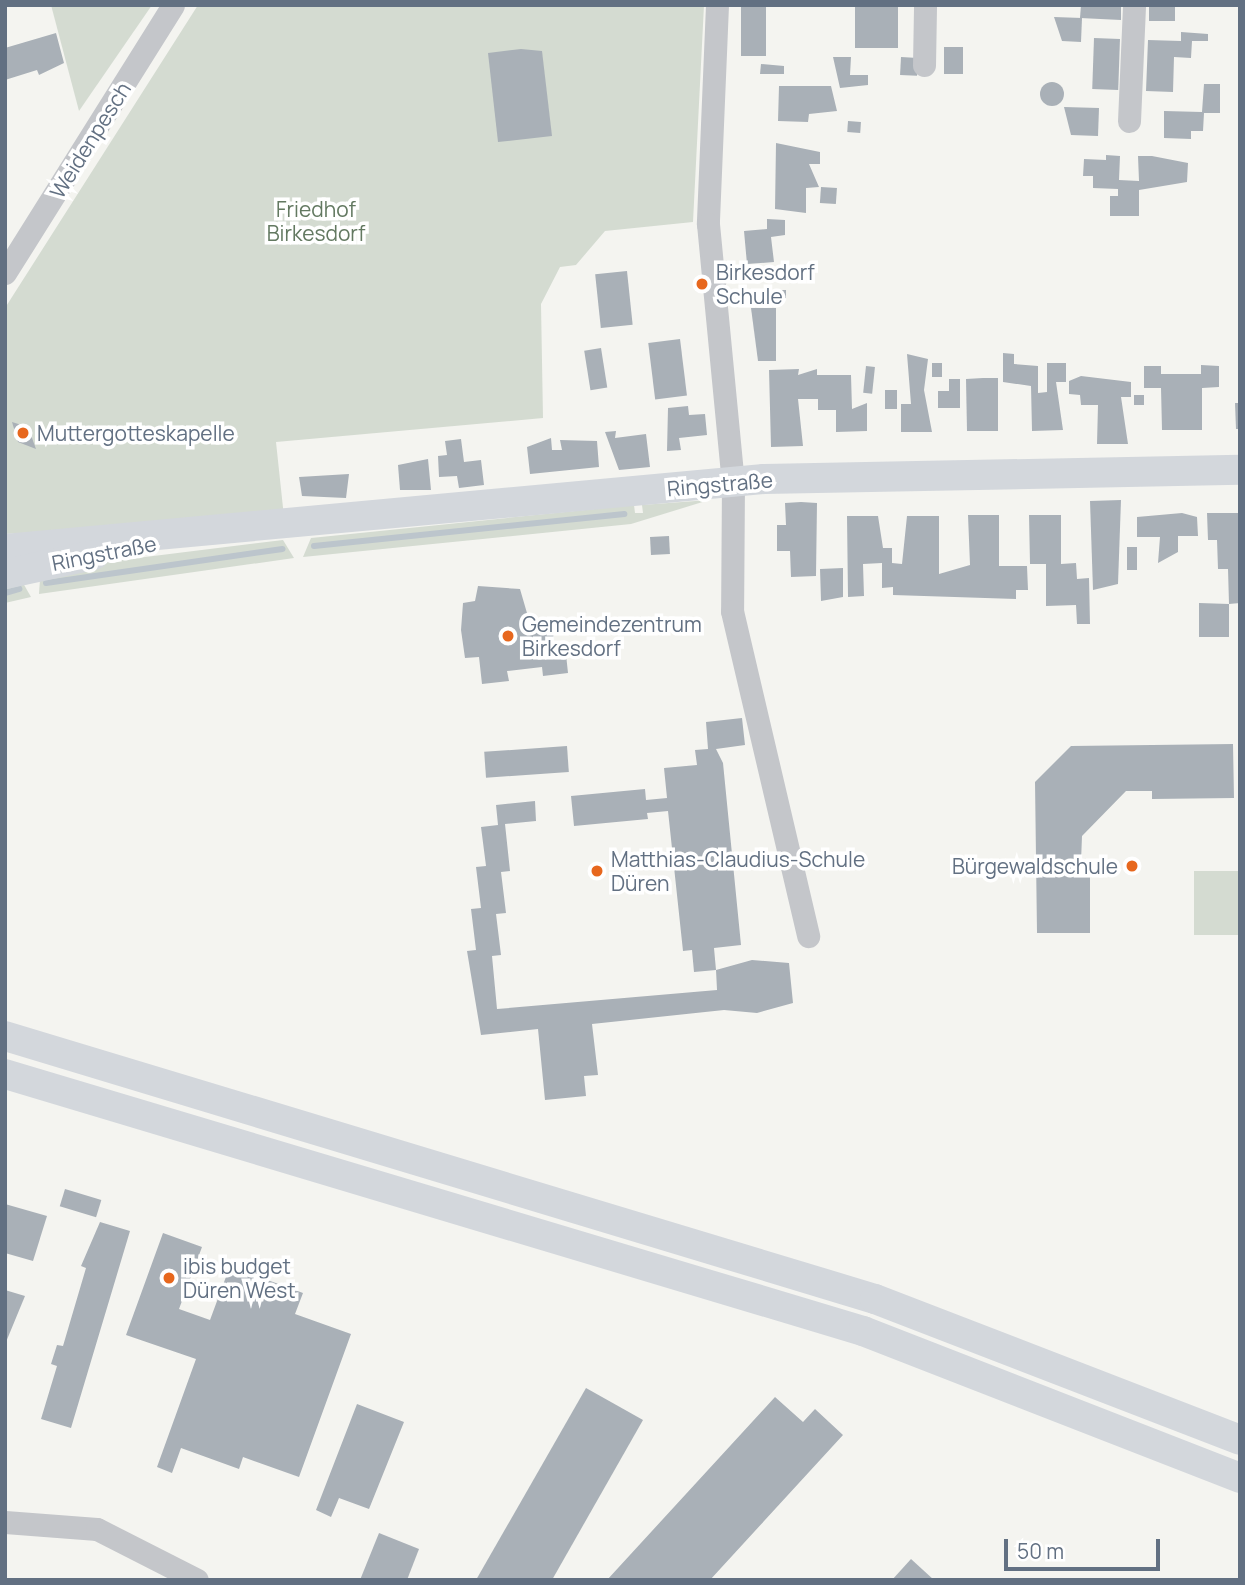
<!DOCTYPE html>
<meta charset="utf-8">
<style>
body{margin:0}
#map{position:relative;width:1245px;height:1585px;overflow:hidden;background:#f4f4f0;font-family:Manrope,sans-serif}
div>[style]{position:absolute}
.green>*{inset:0;background:#d4dbd1;transform-origin:0 0}
.stream>*{height:6px;margin:-3px;padding:0 3px;transform-origin:3px;border-radius:3px;background:#bcc5cc}
.building>*{inset:0;background:#a9b0b7;transform-origin:0 0}
.round{border-radius:50%}
.minor>*{height:23px;margin:-11.5px;padding:0 11.5px;transform-origin:11.5px;border-radius:11.5px;background:#c4c6ca}
.major>*{height:30px;margin:-15px;padding:0 15px;transform-origin:15px;border-radius:15px;background:#d3d7dc}
.dots>*{width:19px;height:19px;translate:-50% -50%;box-sizing:border-box;border:4px solid #fff;border-radius:50%}
span{translate:-50% -50%;white-space:nowrap;text-align:center;line-height:1.15;-webkit-text-stroke:7px #fff;paint-order:stroke}
.street-label{font-size:21px;color:#627082}
.park-label{font-size:21px;color:#637961}
.poi-label{font-size:21px;color:#627082}
.left{translate:0 -50%;text-align:left}
.right{translate:-100% -50%;text-align:right}
.frame{position:absolute;inset:0;border:7px solid #627082;pointer-events:none}
.scale{position:absolute;left:1004px;top:1539px;width:156px;height:32px;box-sizing:border-box;border:4px solid #627082;border-top:0;padding-left:9px;font-size:21px;line-height:24px;white-space:nowrap;color:#627082;-webkit-text-stroke:5px #fff;paint-order:stroke}
</style>
<div id="map">
<div class="green">
<div style="clip-path:polygon(51px 5px,152px 5px,79px 111px)"></div>
<div style="clip-path:polygon(198px 5px,704px 5px,693px 222px,605px 231px,576px 265px,560px 267px,541px 304px,543px 418px,276px 442px,284px 517px,5px 534px,5px 308px)"></div>
<div style="clip-path:polygon(709px 500px,631px 524px,303px 557px,311px 538px,634px 505px,635px 513px,643px 513px,642px 505px)"></div>
<div style="clip-path:polygon(283px 540px,294px 558px,39px 594px,40px 579px,89px 564px)"></div>
<div style="clip-path:polygon(5px 583px,23px 583px,31px 597px,5px 603px)"></div>
<div style="left:1240px;top:871px;width:64px;height:46px;rotate:90deg"></div>
</div>
<div class="stream">
<div style="left:314px;top:546px;width:312px;rotate:-5.9deg"></div>
<div style="left:46px;top:583px;width:239px;rotate:-8.2deg"></div>
<div style="left:5px;top:593px;width:15px;rotate:-16deg"></div>
</div>
<div class="building">
<div style="left:741px;top:5px;width:25px;height:51px"></div>
<div style="clip-path:polygon(1081px 5px,1121px 5px,1121px 20px,1080px 18px)"></div>
<div style="left:1149px;top:5px;width:26px;height:16px"></div>
<div style="left:855px;top:6px;width:43px;height:42px"></div>
<div style="clip-path:polygon(1054px 17px,1082px 18px,1081px 42px,1062px 41px)"></div>
<div style="clip-path:polygon(1181px 32px,1208px 34px,1208px 41px,1192px 41px,1191px 58px,1174px 57px,1173px 92px,1146px 91px,1148px 40px,1181px 41px)"></div>
<div style="clip-path:polygon(56px 33px,64px 63px,39px 75px,37px 70px,5px 80px,5px 48px)"></div>
<div style="left:1094px;top:38px;width:26px;height:51px;rotate:2deg"></div>
<div style="left:944px;top:47px;width:19px;height:27px"></div>
<div style="clip-path:polygon(521px 49px,542px 51px,552px 136px,498px 142px,488px 53px)"></div>
<div style="clip-path:polygon(833px 57px,851px 57px,850px 75px,868px 75px,868px 85px,840px 88px)"></div>
<div style="left:901px;top:57px;width:17px;height:18px;rotate:3deg"></div>
<div style="clip-path:polygon(761px 64px,784px 66px,784px 74px,760px 74px)"></div>
<div class="round" style="left:1040px;top:82px;width:24px;height:24px"></div>
<div style="clip-path:polygon(1204px 84px,1220px 84px,1220px 113px,1204px 113px,1203px 131px,1191px 131px,1191px 139px,1164px 138px,1164px 111px,1202px 112px)"></div>
<div style="clip-path:polygon(779px 86px,831px 86px,837px 111px,809px 114px,808px 122px,778px 121px)"></div>
<div style="clip-path:polygon(1064px 107px,1099px 108px,1098px 136px,1071px 135px)"></div>
<div style="left:848px;top:121px;width:13px;height:11px;rotate:4deg"></div>
<div style="clip-path:polygon(776px 143px,820px 152px,820px 164px,809px 164px,819px 187px,806px 188px,806px 213px,775px 209px)"></div>
<div style="clip-path:polygon(1106px 155px,1120px 156px,1119px 180px,1139px 181px,1138px 156px,1152px 156px,1188px 163px,1187px 182px,1139px 190px,1139px 216px,1110px 216px,1110px 196px,1118px 196px,1118px 189px,1093px 188px,1093px 176px,1083px 176px,1084px 159px,1106px 160px)"></div>
<div style="left:821px;top:187px;width:16px;height:16px;rotate:4deg"></div>
<div style="clip-path:polygon(767px 219px,785px 220px,785px 235px,771px 237px,774px 262px,747px 264px,744px 231px,767px 229px)"></div>
<div style="left:627px;top:271px;width:54px;height:32px;rotate:84deg"></div>
<div style="left:761px;top:290px;width:25px;height:8px"></div>
<div style="clip-path:polygon(751px 308px,776px 308px,776px 361px,758px 361px)"></div>
<div style="left:680px;top:339px;width:57px;height:32px;rotate:83deg"></div>
<div style="left:601px;top:348px;width:40px;height:17px;rotate:81deg"></div>
<div style="clip-path:polygon(1003px 353px,1014px 354px,1014px 364px,1038px 366px,1038px 393px,1047px 392px,1047px 363px,1066px 363px,1066px 382px,1056px 382px,1063px 430px,1032px 431px,1031px 386px,1003px 382px)"></div>
<div style="clip-path:polygon(907px 354px,928px 359px,924px 390px,932px 432px,901px 432px,901px 404px,911px 404px)"></div>
<div style="left:932px;top:363px;width:10px;height:14px"></div>
<div style="clip-path:polygon(1201px 365px,1219px 366px,1219px 387px,1202px 388px,1202px 430px,1162px 430px,1161px 388px,1144px 388px,1144px 366px,1161px 366px,1161px 374px,1201px 374px)"></div>
<div style="left:866px;top:366px;width:9px;height:27px;rotate:6deg"></div>
<div style="clip-path:polygon(799px 369px,798px 375px,817px 369px,817px 375px,851px 375px,852px 409px,867px 403px,867px 431px,836px 432px,836px 410px,818px 410px,818px 399px,798px 399px,803px 446px,771px 447px,769px 370px)"></div>
<div style="clip-path:polygon(1081px 376px,1131px 382px,1131px 397px,1121px 397px,1128px 444px,1097px 444px,1098px 405px,1081px 405px,1080px 395px,1069px 394px,1069px 381px)"></div>
<div style="clip-path:polygon(983px 378px,998px 378px,998px 431px,967px 431px,966px 379px)"></div>
<div style="clip-path:polygon(949px 379px,960px 379px,960px 408px,938px 408px,938px 391px,949px 391px)"></div>
<div style="left:885px;top:390px;width:12px;height:19px"></div>
<div style="left:1134px;top:395px;width:10px;height:10px"></div>
<div style="clip-path:polygon(1235px 403px,1240px 403px,1240px 429px,1236px 429px)"></div>
<div style="clip-path:polygon(688px 406px,689px 415px,705px 414px,707px 435px,679px 438px,681px 450px,667px 451px,668px 408px)"></div>
<div style="clip-path:polygon(12px 422px,28px 427px,36px 449px,18px 442px)"></div>
<div style="clip-path:polygon(616px 431px,615px 438px,646px 434px,650px 467px,619px 470px,605px 432px)"></div>
<div style="clip-path:polygon(551px 438px,552px 450px,562px 450px,560px 440px,597px 441px,599px 467px,530px 474px,527px 447px)"></div>
<div style="clip-path:polygon(461px 439px,464px 462px,481px 460px,484px 485px,459px 488px,457px 476px,439px 477px,438px 456px,447px 455px,445px 441px)"></div>
<div style="clip-path:polygon(428px 459px,431px 490px,400px 490px,398px 465px)"></div>
<div style="clip-path:polygon(349px 474px,346px 498px,302px 496px,299px 477px)"></div>
<div style="clip-path:polygon(1121px 500px,1118px 584px,1093px 590px,1090px 501px)"></div>
<div style="clip-path:polygon(801px 502px,817px 503px,816px 576px,791px 577px,790px 551px,777px 551px,777px 525px,786px 525px,785px 503px)"></div>
<div style="clip-path:polygon(1182px 513px,1197px 517px,1198px 536px,1178px 536px,1178px 552px,1158px 563px,1160px 537px,1137px 537px,1137px 517px)"></div>
<div style="clip-path:polygon(1207px 513px,1240px 513px,1240px 603px,1229px 604px,1229px 637px,1199px 637px,1199px 603px,1229px 604px,1228px 569px,1218px 569px,1217px 540px,1208px 540px)"></div>
<div style="clip-path:polygon(968px 515px,999px 515px,999px 566px,1027px 566px,1028px 590px,1016px 590px,1016px 599px,893px 595px,893px 587px,882px 588px,882px 563px,863px 564px,864px 596px,848px 597px,847px 516px,878px 516px,883px 548px,892px 548px,892px 563px,902px 564px,907px 516px,939px 516px,939px 574px,970px 565px)"></div>
<div style="clip-path:polygon(1029px 515px,1061px 515px,1061px 564px,1076px 563px,1077px 579px,1089px 578px,1090px 624px,1077px 624px,1076px 605px,1046px 606px,1046px 564px,1030px 564px)"></div>
<div style="left:669px;top:536px;width:18px;height:19px;rotate:87deg"></div>
<div style="left:1127px;top:547px;width:10px;height:23px"></div>
<div style="clip-path:polygon(843px 568px,843px 597px,821px 601px,820px 569px)"></div>
<div style="clip-path:polygon(478px 586px,520px 589px,529px 620px,556px 617px,552px 646px,565px 645px,568px 673px,543px 676px,542px 667px,507px 671px,509px 681px,482px 684px,479px 657px,465px 658px,461px 630px,463px 603px,475px 601px)"></div>
<div style="clip-path:polygon(742px 718px,745px 745px,716px 749px,723px 763px,741px 945px,714px 948px,716px 970px,694px 972px,692px 950px,683px 951px,668px 811px,647px 813px,648px 819px,574px 826px,571px 796px,645px 789px,646px 800px,667px 798px,664px 768px,697px 765px,695px 750px,708px 749px,706px 722px)"></div>
<div style="clip-path:polygon(1233px 744px,1234px 798px,1152px 799px,1152px 791px,1126px 791px,1082px 836px,1081px 862px,1090px 862px,1090px 933px,1037px 933px,1035px 782px,1071px 746px)"></div>
<div style="left:567px;top:746px;width:26px;height:83px;rotate:86deg"></div>
<div style="clip-path:polygon(535px 801px,536px 821px,505px 824px,510px 871px,501px 872px,506px 913px,496px 914px,501px 955px,492px 956px,497px 1009px,717px 990px,716px 970px,752px 960px,789px 963px,793px 1003px,757px 1013px,724px 1010px,592px 1024px,598px 1075px,584px 1076px,586px 1096px,545px 1100px,538px 1029px,481px 1035px,467px 951px,476px 950px,471px 909px,481px 908px,476px 867px,486px 866px,481px 827px,498px 825px,496px 805px)"></div>
<div style="left:65px;top:1189px;width:38px;height:18px;rotate:17deg"></div>
<div style="clip-path:polygon(5px 1204px,47px 1216px,33px 1261px,5px 1253px)"></div>
<div style="clip-path:polygon(100px 1222px,130px 1231px,71px 1428px,41px 1419px,57px 1366px,51px 1364px,57px 1345px,63px 1346px,86px 1268px,81px 1266px)"></div>
<div style="clip-path:polygon(163px 1233px,202px 1247px,179px 1309px,210px 1320px,230px 1266px,303px 1293px,295px 1314px,351px 1334px,299px 1477px,243px 1457px,239px 1469px,181px 1448px,172px 1473px,157px 1467px,196px 1359px,126px 1335px)"></div>
<div style="clip-path:polygon(5px 1290px,25px 1296px,6px 1342px,5px 1342px)"></div>
<div style="clip-path:polygon(586px 1388px,643px 1420px,552px 1580px,476px 1580px)"></div>
<div style="clip-path:polygon(775px 1397px,803px 1422px,815px 1409px,843px 1435px,710px 1580px,607px 1580px)"></div>
<div style="clip-path:polygon(357px 1404px,404px 1422px,369px 1509px,339px 1498px,331px 1517px,316px 1510px)"></div>
<div style="clip-path:polygon(379px 1533px,419px 1549px,407px 1580px,360px 1580px)"></div>
<div style="clip-path:polygon(911px 1559px,934px 1580px,892px 1580px)"></div>
</div>
<div class="minor">
<div style="left:717px;top:5px;width:219px;rotate:92.4deg"></div>
<div style="left:708px;top:224px;width:259px;rotate:84.5deg"></div>
<div style="left:733px;top:482px;width:129px;rotate:90.4deg"></div>
<div style="left:732px;top:611px;width:334px;rotate:76.8deg"></div>
<div style="left:924px;top:65px;width:60px;rotate:-89deg"></div>
<div style="left:1129px;top:121px;width:116px;rotate:-87.5deg"></div>
<div style="left:5px;top:273px;width:316px;rotate:-57.9deg"></div>
<div style="left:5px;top:1522px;width:92px;rotate:4.4deg"></div>
<div style="left:97px;top:1529px;width:112px;rotate:27deg"></div>
</div>
<div class="major">
<div style="left:5px;top:549px;width:762px;rotate:-5.27deg"></div>
<div style="left:764px;top:479px;width:476px;rotate:-1.1deg"></div>
<div style="left:5px;top:574px;width:91px;rotate:-12.1deg"></div>
<div style="left:5px;top:1036px;width:909px;rotate:16.82deg"></div>
<div style="left:875px;top:1299px;width:391px;rotate:21.1deg"></div>
<div style="left:5px;top:1074px;width:896px;rotate:16.67deg"></div>
<div style="left:863px;top:1331px;width:405px;rotate:21.3deg"></div>
</div>
<div class="dots">
<div style="left:702px;top:284px;background:#e7671d"></div>
<div style="left:23px;top:433px;background:#e7671d"></div>
<div style="left:508px;top:636px;background:#e7671d"></div>
<div style="left:1132px;top:866px;background:#e7671d"></div>
<div style="left:597px;top:871px;background:#e7671d"></div>
<div style="left:169px;top:1278px;background:#e7671d"></div>
</div>
<div class="street-label">
<span style="left:90px;top:140px;rotate:-58deg">Weidenpesch</span>
<span style="left:720px;top:484px;rotate:-5deg">Ringstraße</span>
<span style="left:104px;top:553px;rotate:-11deg">Ringstraße</span>
</div>
<div class="park-label">
<span style="left:316px;top:221px">Friedhof<br>Birkesdorf</span>
</div>
<div class="poi-label">
<span class="left" style="left:716px;top:284px">Birkesdorf<br>Schule</span>
<span class="left" style="left:37px;top:433px">Muttergotteskapelle</span>
<span class="left" style="left:522px;top:636px">Gemeindezentrum<br>Birkesdorf</span>
<span class="left" style="left:611px;top:871px">Matthias-Claudius-Schule<br>Düren</span>
<span class="right" style="left:1118px;top:866px">Bürgewaldschule</span>
<span class="left" style="left:183px;top:1278px">ibis budget<br>Düren West</span>
</div>
<div class="frame"></div>
<div class="scale">50 m</div>
</div>
